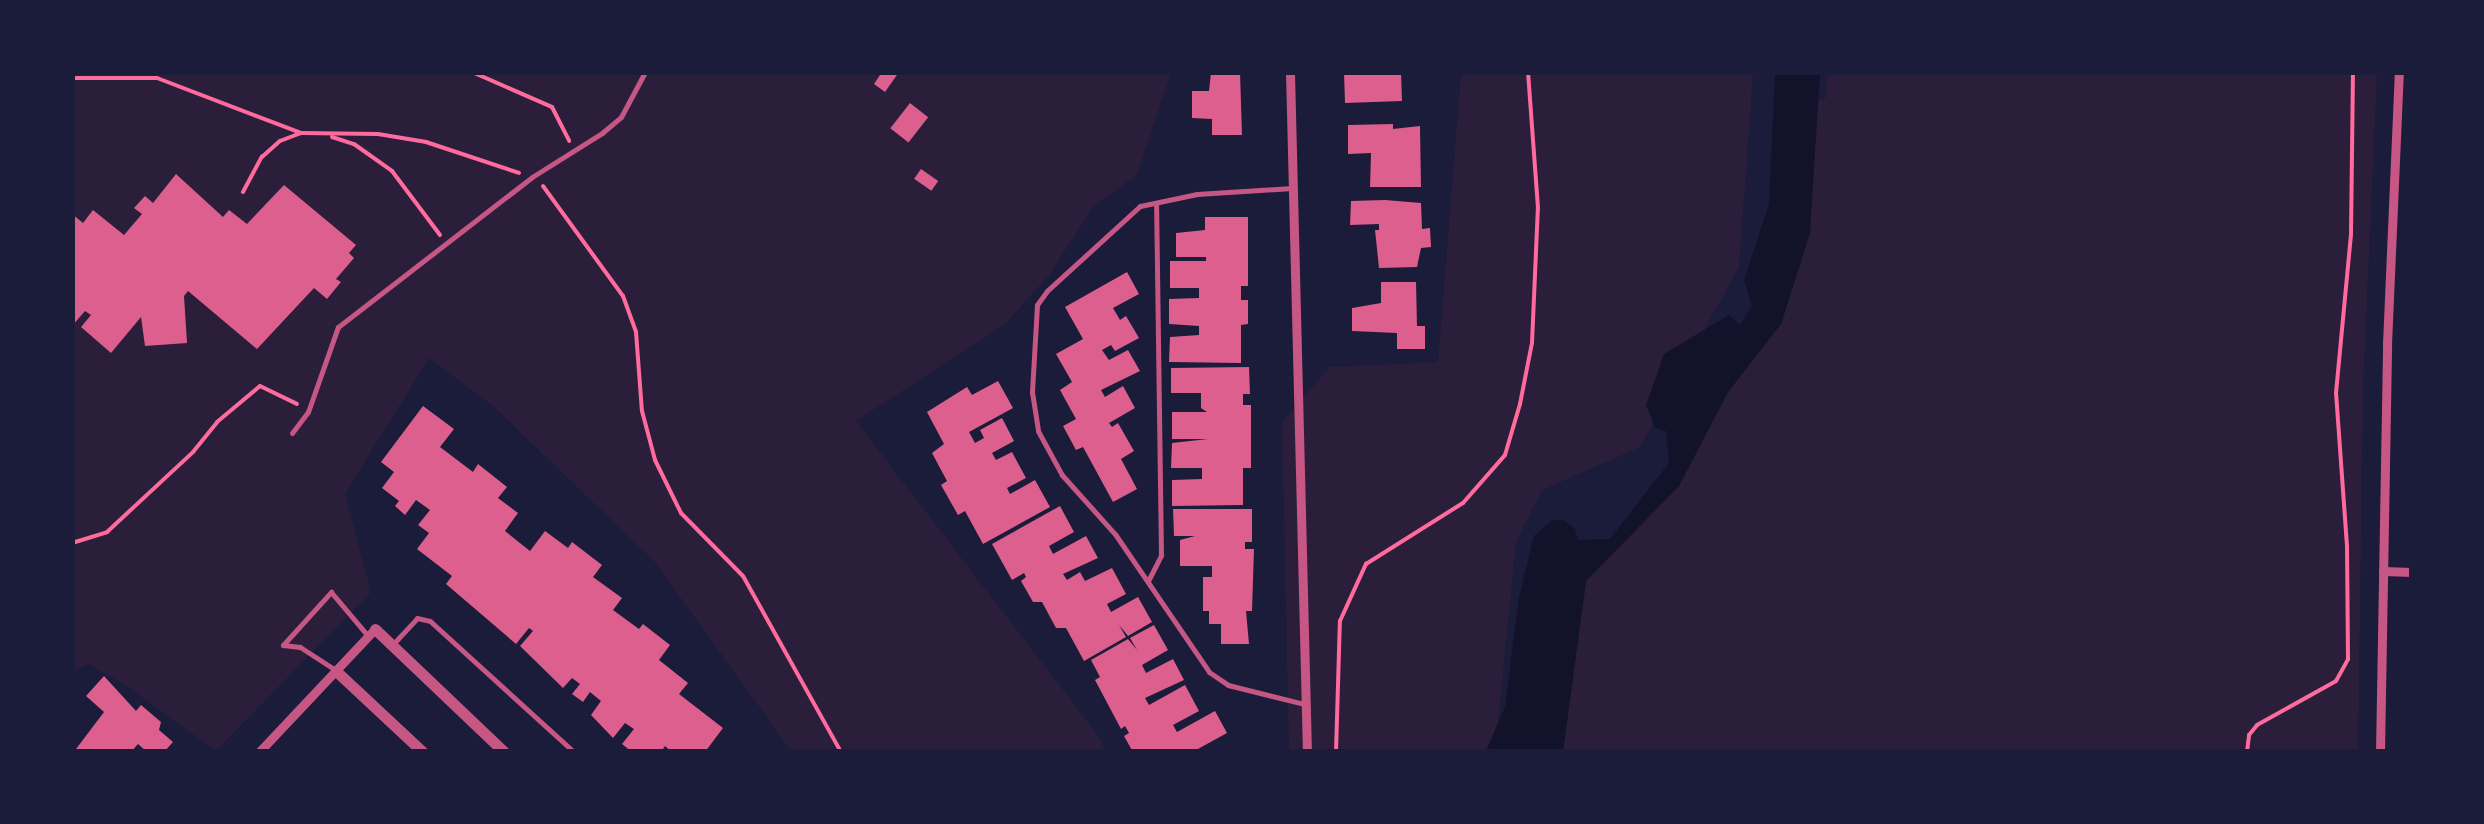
<!DOCTYPE html>
<style>
body{margin:0}
#map{position:relative;width:2484px;height:824px;overflow:hidden;background:#1b1b3a;font-family:Roboto,sans-serif}
div>[style]{position:absolute}
.green>*{inset:0;background:#2a1e3b}
.water>*{inset:0;background:#12122b}
.building>*{inset:0;background:#dd5f8e;transform-origin:0 0}
.path>*{height:4px;margin:-2px;padding:0 2px;transform-origin:2px;border-radius:2px;background:#ff6b9d}
.service>*{height:5px;margin:-2.5px;padding:0 2.5px;transform-origin:2.5px;border-radius:2.5px;background:#c65784}
.minor>*{height:9px;margin:-4.5px;padding:0 4.5px;transform-origin:4.5px;border-radius:4.5px;background:#c65784}
.tertiary>*{height:11px;margin:-5.5px;padding:0 5.5px;transform-origin:5.5px;border-radius:5.5px;background:#c65784}
span{translate:-50% -50%;white-space:nowrap;text-align:center;line-height:1.15;-webkit-text-stroke:10px #1b1b3a;paint-order:stroke}
.frame{position:absolute;inset:0;border:75px solid #1b1b3a;pointer-events:none}
</style>
<div id="map">
<div class="green">
<div style="clip-path:polygon(72px 73px,1171px 73px,1137px 175px,1094px 206px,1049px 275px,1004px 325px,856px 421px,1100px 738px,1105px 751px,791px 751px,654px 561px,493px 406px,429px 358px,345px 494px,371px 592px,216px 751px,128px 687px,89px 664px,73px 671px)"></div>
<div style="clip-path:polygon(1461px 73px,1753px 73px,1739px 267px,1640px 447px,1542px 490px,1516px 542px,1495px 751px,1289px 751px,1282px 422px,1330px 367px,1438px 362px)"></div>
<div style="clip-path:polygon(1828px 73px,2377px 73px,2363px 387px,2358px 751px,1563px 752px,1586px 581px,1679px 486px,1728px 392px,1781px 324px,1810px 233px,1816px 101px,1825px 99px)"></div>
</div>
<div class="water">
<div style="clip-path:polygon(1775px 73px,1820px 73px,1810px 233px,1781px 324px,1728px 392px,1679px 486px,1586px 581px,1563px 751px,1486px 751px,1505px 707px,1519px 597px,1534px 536px,1552px 520px,1563px 520px,1575px 529px,1578px 540px,1610px 539px,1669px 463px,1666px 431px,1655px 428px,1646px 405px,1664px 354px,1729px 315px,1740px 325px,1752px 306px,1744px 280px,1769px 204px)"></div>
</div>
<div class="building">
<div style="clip-path:polygon(882px 72px,899px 72px,885px 92px,874px 84px)"></div>
<div style="clip-path:polygon(1211px 72px,1240px 72px,1242px 135px,1212px 135px,1212px 119px,1192px 118px,1192px 91px,1209px 91px)"></div>
<div style="left:1401px;top:72px;width:29px;height:57px;rotate:88deg"></div>
<div style="left:910px;top:103px;width:23px;height:32px;rotate:38deg"></div>
<div style="clip-path:polygon(1393px 124px,1393px 129px,1420px 126px,1421px 187px,1370px 187px,1371px 153px,1348px 154px,1348px 125px)"></div>
<div style="left:921px;top:169px;width:21px;height:12px;rotate:35deg"></div>
<div style="clip-path:polygon(176px 174px,223px 217px,229px 210px,247px 224px,284px 185px,356px 245px,349px 253px,354px 258px,336px 279px,341px 282px,327px 299px,314px 288px,257px 349px,188px 291px,184px 296px,187px 343px,145px 346px,141px 317px,111px 353px,81px 327px,91px 315px,85px 311px,72px 326px,72px 214px,83px 223px,93px 210px,124px 235px,142px 214px,134px 208px,145px 196px,153px 203px)"></div>
<div style="clip-path:polygon(1385px 200px,1421px 203px,1422px 229px,1430px 228px,1431px 247px,1421px 248px,1417px 267px,1379px 268px,1375px 230px,1379px 230px,1379px 224px,1350px 225px,1351px 201px)"></div>
<div style="clip-path:polygon(1205px 217px,1248px 217px,1248px 286px,1241px 286px,1241px 300px,1248px 300px,1248px 324px,1241px 325px,1241px 363px,1169px 362px,1170px 337px,1199px 335px,1199px 326px,1169px 324px,1169px 299px,1199px 298px,1199px 288px,1170px 288px,1170px 261px,1206px 261px,1206px 257px,1176px 257px,1176px 233px,1205px 230px)"></div>
<div style="clip-path:polygon(1127px 272px,1139px 294px,1113px 308px,1120px 320px,1126px 316px,1139px 338px,1115px 351px,1111px 345px,1102px 350px,1109px 360px,1128px 350px,1140px 371px,1101px 390px,1105px 397px,1123px 386px,1135px 408px,1109px 423px,1112px 427px,1118px 423px,1134px 451px,1121px 459px,1137px 489px,1113px 502px,1083px 447px,1076px 450px,1063px 426px,1076px 419px,1060px 390px,1072px 382px,1056px 354px,1083px 339px,1065px 307px)"></div>
<div style="clip-path:polygon(1381px 282px,1416px 282px,1417px 326px,1425px 326px,1425px 349px,1397px 349px,1397px 333px,1352px 331px,1352px 308px,1381px 303px)"></div>
<div style="clip-path:polygon(1249px 367px,1250px 394px,1243px 394px,1243px 405px,1251px 405px,1251px 468px,1243px 468px,1243px 505px,1172px 506px,1172px 480px,1202px 479px,1202px 468px,1171px 468px,1172px 443px,1208px 439px,1172px 439px,1172px 412px,1207px 412px,1201px 408px,1201px 393px,1171px 393px,1171px 368px)"></div>
<div style="clip-path:polygon(998px 381px,1013px 408px,969px 432px,975px 443px,984px 438px,980px 430px,1002px 418px,1014px 441px,992px 453px,996px 460px,1012px 452px,1026px 478px,1007px 488px,1010px 494px,1035px 480px,1050px 507px,983px 544px,965px 511px,958px 515px,941px 485px,947px 481px,932px 453px,944px 444px,927px 412px,967px 387px,972px 395px)"></div>
<div style="clip-path:polygon(423px 406px,454px 429px,440px 447px,473px 472px,478px 464px,507px 487px,498px 498px,518px 513px,505px 531px,530px 551px,545px 531px,568px 548px,572px 542px,602px 565px,593px 577px,622px 598px,613px 610px,639px 629px,643px 624px,670px 645px,659px 660px,688px 683px,679px 694px,723px 728px,705px 752px,672px 752px,665px 746px,661px 752px,632px 752px,622px 744px,634px 729px,625px 723px,613px 738px,591px 715px,601px 701px,590px 692px,583px 702px,572px 694px,580px 684px,572px 678px,563px 688px,520px 646px,533px 631px,529px 628px,516px 644px,446px 584px,452px 576px,417px 549px,429px 533px,418px 525px,430px 510px,416px 500px,405px 515px,395px 506px,399px 501px,382px 488px,394px 472px,381px 462px)"></div>
<div style="clip-path:polygon(1060px 506px,1074px 532px,1049px 546px,1053px 554px,1086px 536px,1098px 558px,1063px 574px,1067px 580px,1080px 572px,1085px 581px,1112px 568px,1126px 594px,1107px 604px,1111px 612px,1138px 597px,1152px 622px,1128px 636px,1119px 625px,1126px 637px,1084px 661px,1066px 628px,1056px 628px,1042px 602px,1033px 602px,1021px 581px,1026px 577px,1024px 573px,1012px 580px,992px 544px)"></div>
<div style="clip-path:polygon(1173px 509px,1252px 509px,1252px 542px,1245px 542px,1245px 549px,1254px 549px,1252px 611px,1246px 611px,1249px 644px,1221px 644px,1221px 624px,1209px 624px,1209px 611px,1203px 611px,1203px 577px,1212px 577px,1212px 566px,1180px 566px,1180px 540px,1195px 536px,1174px 536px)"></div>
<div style="clip-path:polygon(1154px 625px,1168px 650px,1142px 665px,1146px 673px,1173px 659px,1184px 680px,1145px 698px,1149px 705px,1185px 685px,1199px 711px,1173px 725px,1177px 732px,1215px 711px,1227px 733px,1196px 750px,1133px 752px,1124px 736px,1129px 733px,1125px 726px,1121px 729px,1095px 680px,1100px 677px,1091px 660px,1128px 639px,1137px 650px,1130px 638px)"></div>
<div style="clip-path:polygon(104px 676px,136px 711px,141px 705px,161px 722px,159px 730px,173px 742px,164px 752px,147px 752px,138px 744px,131px 752px,76px 749px,104px 712px,86px 696px)"></div>
</div>
<div class="path">
<div style="left:472px;top:72px;width:87px;rotate:23.6deg"></div>
<div style="left:552px;top:107px;width:38px;rotate:63deg"></div>
<div style="left:72px;top:78px;width:85px"></div>
<div style="left:157px;top:78px;width:154px;rotate:20.9deg"></div>
<div style="left:332px;top:137px;width:23px;rotate:18deg"></div>
<div style="left:354px;top:144px;width:47px;rotate:35.4deg"></div>
<div style="left:392px;top:171px;width:80px;rotate:53.1deg"></div>
<div style="left:543px;top:186px;width:136px;rotate:54deg"></div>
<div style="left:623px;top:296px;width:38px;rotate:70deg"></div>
<div style="left:636px;top:332px;width:79px;rotate:85.7deg"></div>
<div style="left:642px;top:411px;width:51px;rotate:75.1deg"></div>
<div style="left:655px;top:460px;width:59px;rotate:63.9deg"></div>
<div style="left:681px;top:513px;width:88px;rotate:45.5deg"></div>
<div style="left:743px;top:576px;width:201px;rotate:60.9deg"></div>
<div style="left:243px;top:192px;width:40px;rotate:-62deg"></div>
<div style="left:262px;top:157px;width:24px;rotate:-42deg"></div>
<div style="left:280px;top:141px;width:22px;rotate:-21deg"></div>
<div style="left:301px;top:133px;width:77px;rotate:0.7deg"></div>
<div style="left:378px;top:134px;width:49px;rotate:9.5deg"></div>
<div style="left:426px;top:142px;width:98px;rotate:18.4deg"></div>
<div style="left:72px;top:543px;width:37px;rotate:-17deg"></div>
<div style="left:107px;top:532px;width:117px;rotate:-42.9deg"></div>
<div style="left:193px;top:452px;width:38px;rotate:-51deg"></div>
<div style="left:217px;top:422px;width:56px;rotate:-39.9deg"></div>
<div style="left:260px;top:386px;width:41px;rotate:25.9deg"></div>
<div style="left:1336px;top:752px;width:131px;rotate:-88.3deg"></div>
<div style="left:1340px;top:621px;width:63px;rotate:-65.5deg"></div>
<div style="left:1366px;top:564px;width:115px;rotate:-32.2deg"></div>
<div style="left:1463px;top:503px;width:64px;rotate:-48.8deg"></div>
<div style="left:1505px;top:455px;width:53px;rotate:-73.6deg"></div>
<div style="left:1520px;top:404px;width:62px;rotate:-78.9deg"></div>
<div style="left:1532px;top:343px;width:135px;rotate:-87.5deg"></div>
<div style="left:1538px;top:208px;width:136px;rotate:-94.2deg"></div>
<div style="left:2247px;top:752px;width:17px;rotate:-83deg"></div>
<div style="left:2249px;top:735px;width:13px;rotate:-51deg"></div>
<div style="left:2257px;top:725px;width:90px;rotate:-29.1deg"></div>
<div style="left:2336px;top:681px;width:25px;rotate:-61deg"></div>
<div style="left:2348px;top:659px;width:113px;rotate:-90.5deg"></div>
<div style="left:2347px;top:546px;width:153px;rotate:-94.1deg"></div>
<div style="left:2336px;top:393px;width:160px;rotate:-84.6deg"></div>
<div style="left:2351px;top:234px;width:162px;rotate:-89.3deg"></div>
</div>
<div class="service">
<div style="left:1292px;top:188px;width:95px;rotate:176.4deg"></div>
<div style="left:1197px;top:194px;width:58px;rotate:168.1deg"></div>
<div style="left:1140px;top:206px;width:126px;rotate:137.6deg"></div>
<div style="left:1047px;top:291px;width:17px;rotate:126deg"></div>
<div style="left:1037px;top:305px;width:87px;rotate:93.3deg"></div>
<div style="left:1032px;top:392px;width:39px;rotate:81deg"></div>
<div style="left:1038px;top:431px;width:50px;rotate:61.4deg"></div>
<div style="left:1062px;top:475px;width:79px;rotate:48.1deg"></div>
<div style="left:1115px;top:534px;width:167px;rotate:55.7deg"></div>
<div style="left:1209px;top:672px;width:23px;rotate:34deg"></div>
<div style="left:1228px;top:685px;width:78px;rotate:14deg"></div>
<div style="left:292px;top:433px;width:26px;rotate:-53deg"></div>
<div style="left:308px;top:412px;width:90px;rotate:-70.6deg"></div>
<div style="left:338px;top:327px;width:245px;rotate:-37.7deg"></div>
<div style="left:532px;top:177px;width:83px;rotate:-32.2deg"></div>
<div style="left:602px;top:133px;width:25px;rotate:-40deg"></div>
<div style="left:621px;top:117px;width:51px;rotate:-61.9deg"></div>
<div style="left:1148px;top:581px;width:29px;rotate:-63deg"></div>
<div style="left:1161px;top:555px;width:352px;rotate:-90.8deg"></div>
<div style="left:394px;top:643px;width:34px;rotate:-47deg"></div>
<div style="left:417px;top:618px;width:13px;rotate:13deg"></div>
<div style="left:430px;top:621px;width:195px;rotate:42.3deg"></div>
<div style="left:283px;top:645px;width:72px;rotate:-47.8deg"></div>
<div style="left:331px;top:592px;width:57px;rotate:49.9deg"></div>
<div style="left:283px;top:645px;width:17px;rotate:7deg"></div>
<div style="left:300px;top:647px;width:40px;rotate:32.9deg"></div>
</div>
<div class="minor">
<div style="left:1290px;top:72px;width:680px;rotate:88.57deg"></div>
<div style="left:2383px;top:571px;width:29px;rotate:2deg"></div>
<div style="left:259px;top:752px;width:169px;rotate:-46.7deg"></div>
<div style="left:2380px;top:752px;width:408px;rotate:-89deg"></div>
<div style="left:2387px;top:344px;width:272px;rotate:-87.5deg"></div>
</div>
<div class="tertiary">
<div style="left:375px;top:629px;width:178px;rotate:43.6deg"></div>
<div style="left:336px;top:671px;width:119px;rotate:43deg"></div>
</div>
<div class="frame"></div>
</div>
